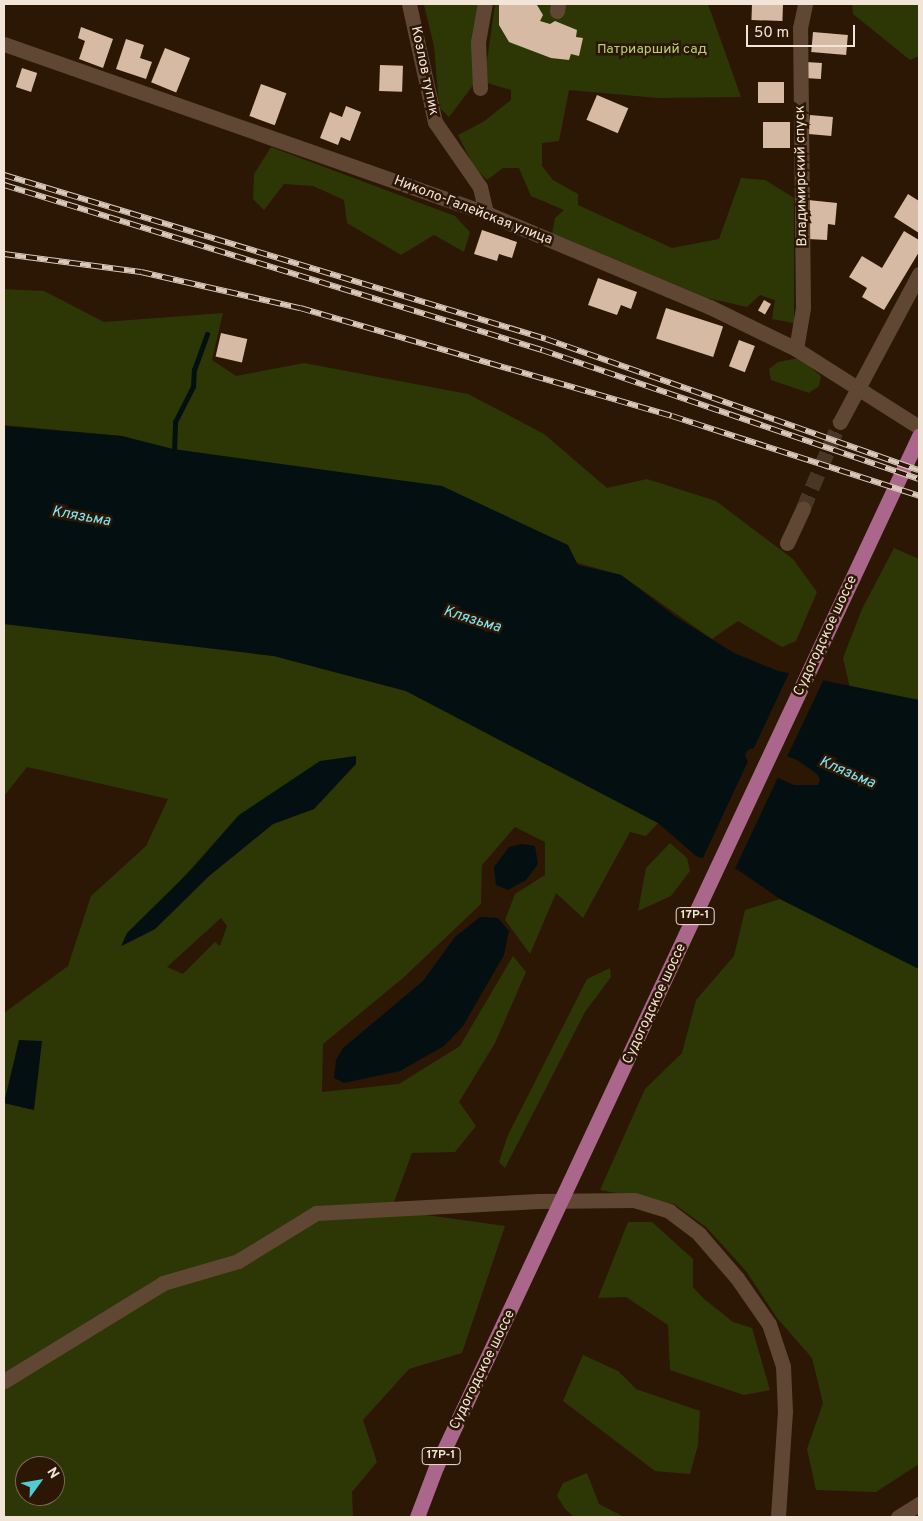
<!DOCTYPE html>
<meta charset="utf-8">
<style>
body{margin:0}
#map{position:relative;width:923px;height:1521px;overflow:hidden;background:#2c1705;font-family:Overpass,sans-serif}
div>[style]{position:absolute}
.green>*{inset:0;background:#2c3705}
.water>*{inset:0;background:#040f12}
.pier>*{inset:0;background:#2c1705}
.stream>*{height:4.5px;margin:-2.25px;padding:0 2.25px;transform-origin:2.25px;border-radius:2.25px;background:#040f12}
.building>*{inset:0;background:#d7baa3;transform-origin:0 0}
.minor-tunnel>*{height:15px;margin-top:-7.5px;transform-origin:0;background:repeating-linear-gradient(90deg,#4a3625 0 15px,transparent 0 23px)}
.minor>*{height:15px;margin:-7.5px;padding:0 7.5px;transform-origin:7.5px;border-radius:7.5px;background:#604733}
.major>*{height:15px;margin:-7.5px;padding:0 7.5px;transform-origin:7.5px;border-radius:7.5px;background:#ab678b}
.rail>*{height:5.5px;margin-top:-2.75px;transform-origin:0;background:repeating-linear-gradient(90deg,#2c1705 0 11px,#d9c9bc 0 22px);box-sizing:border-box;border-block:1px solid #d9c9bc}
span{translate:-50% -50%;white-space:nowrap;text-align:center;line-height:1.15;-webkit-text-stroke:5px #2c1705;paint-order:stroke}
.shield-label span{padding:1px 4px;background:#2c1705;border:1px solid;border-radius:4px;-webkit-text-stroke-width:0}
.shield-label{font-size:12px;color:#f3e4d8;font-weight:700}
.park-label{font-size:14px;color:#b6d072}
.street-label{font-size:14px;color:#f3e4d8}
.water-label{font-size:15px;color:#81e7f9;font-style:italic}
.frame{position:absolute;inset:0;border:5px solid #f3e4d8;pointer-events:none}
.north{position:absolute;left:15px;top:1456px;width:50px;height:50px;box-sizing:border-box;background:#2c1705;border:1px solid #7c6959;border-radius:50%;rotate:58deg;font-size:14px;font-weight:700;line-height:20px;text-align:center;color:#f3e4d8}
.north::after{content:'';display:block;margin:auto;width:18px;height:22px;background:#51ccd3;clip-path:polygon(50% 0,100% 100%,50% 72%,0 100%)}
.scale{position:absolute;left:746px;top:25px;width:109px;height:22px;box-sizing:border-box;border:2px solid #f3e4d8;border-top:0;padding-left:6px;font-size:15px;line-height:18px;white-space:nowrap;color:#f3e4d8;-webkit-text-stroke:4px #2c1705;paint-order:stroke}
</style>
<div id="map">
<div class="green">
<div style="clip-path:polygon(490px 4px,474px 84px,449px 117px,439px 107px,434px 46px,424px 5px)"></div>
<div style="clip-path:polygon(495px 4px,708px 4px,741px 97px,658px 98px,569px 90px,559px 141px,542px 143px,542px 166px,553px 180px,578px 194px,578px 205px,672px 248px,719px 239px,741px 178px,765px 180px,794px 198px,794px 323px,772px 319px,775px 300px,760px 295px,747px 307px,707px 298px,552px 233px,555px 218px,564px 210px,531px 196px,519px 168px,503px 168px,487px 180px,474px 167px,458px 135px,483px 122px,511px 100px,511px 90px,484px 82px)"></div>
<div style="clip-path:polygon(852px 4px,919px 4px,919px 56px,910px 60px,853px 14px)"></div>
<div style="clip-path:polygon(271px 147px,455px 216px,470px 232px,464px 252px,434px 235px,401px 255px,347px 223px,344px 200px,313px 186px,284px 184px,264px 210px,253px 199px,254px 174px)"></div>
<div style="clip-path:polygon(4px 289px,44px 291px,104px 322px,223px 313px,212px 360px,236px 376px,304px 363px,468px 394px,544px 434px,607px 488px,647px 479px,716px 501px,793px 559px,817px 592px,796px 641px,782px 647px,738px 621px,712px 639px,621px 575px,122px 436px,4px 425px)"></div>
<div style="clip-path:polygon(799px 358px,821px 376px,819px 386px,809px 393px,771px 380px,769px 369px,778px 362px)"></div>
<div style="clip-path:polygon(894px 548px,919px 559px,919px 700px,850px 688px,843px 658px,862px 609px)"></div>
<div style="clip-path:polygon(evenodd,4px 624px,274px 656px,406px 691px,658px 823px,646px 836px,630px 832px,583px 918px,556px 893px,530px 954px,505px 920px,515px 894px,545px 875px,545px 842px,515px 827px,482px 865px,481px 904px,403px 978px,323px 1044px,322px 1092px,399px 1084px,460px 1046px,513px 956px,526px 972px,495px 1043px,459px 1102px,476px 1126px,455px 1152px,412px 1153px,391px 1210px,505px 1226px,462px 1353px,409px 1369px,363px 1420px,377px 1462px,352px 1492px,353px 1517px,4px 1517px,4px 1103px,34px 1110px,4px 1099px,4px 1013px,68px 966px,91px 896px,146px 846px,168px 799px,27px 767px,4px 796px,4px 624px,314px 809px,273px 824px,209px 876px,155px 929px,122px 946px,239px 815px,314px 809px,4px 624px,221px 918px,227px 926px,220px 946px,215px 942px,183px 974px,167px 967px,221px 918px,4px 624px,25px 1466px,55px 1466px,55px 1496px,25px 1496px,25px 1466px)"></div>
<div style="clip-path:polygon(670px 843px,687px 858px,690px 871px,671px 896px,638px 911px,646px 868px)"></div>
<div style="clip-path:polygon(780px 899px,919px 969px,919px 1464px,876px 1492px,816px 1490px,807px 1449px,823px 1403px,812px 1358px,777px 1318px,746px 1271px,706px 1227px,674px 1204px,600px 1190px,645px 1089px,682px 1053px,696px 1000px,734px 956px,745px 910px)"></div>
<div style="clip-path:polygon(610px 968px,611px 977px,585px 1012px,505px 1168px,499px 1162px,508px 1135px,587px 979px)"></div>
<div style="clip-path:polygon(628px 1222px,652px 1222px,693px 1259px,693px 1287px,703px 1298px,733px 1322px,752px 1328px,770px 1390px,744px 1395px,670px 1370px,668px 1325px,626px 1297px,598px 1298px)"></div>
<div style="clip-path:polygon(583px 1355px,618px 1371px,636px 1389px,700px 1411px,698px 1445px,690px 1474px,655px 1471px,563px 1401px)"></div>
<div style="clip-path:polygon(587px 1473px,599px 1504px,624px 1517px,574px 1517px,565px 1509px,557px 1496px,563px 1483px)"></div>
</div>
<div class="water">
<div style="clip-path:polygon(evenodd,4px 426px,122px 436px,173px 449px,442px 486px,568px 545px,578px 565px,621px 575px,676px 617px,734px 653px,778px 671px,919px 700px,919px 969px,780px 899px,738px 870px,696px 856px,658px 823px,406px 691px,274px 656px,4px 624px,4px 426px,759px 746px,797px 760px,817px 774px,820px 780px,818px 785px,794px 785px,749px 765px,745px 755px,748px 750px,759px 746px)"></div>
<div style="clip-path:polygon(356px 756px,356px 764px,314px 809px,273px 824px,209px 876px,155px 929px,121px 946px,127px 933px,193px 868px,239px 815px,320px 761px)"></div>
<div style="clip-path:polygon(522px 844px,535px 846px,538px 864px,526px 880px,508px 890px,496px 885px,494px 867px,509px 847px)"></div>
<div style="clip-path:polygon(480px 917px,498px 918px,509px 931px,504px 955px,463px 1026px,444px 1046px,400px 1071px,344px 1083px,334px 1078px,336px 1060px,343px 1048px,423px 981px,455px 937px)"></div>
<div style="clip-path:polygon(19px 1040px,42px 1041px,34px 1110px,4px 1103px)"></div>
</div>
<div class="pier">
<div style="clip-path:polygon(790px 671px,824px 679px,786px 759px,759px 749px,753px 750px)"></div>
<div style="clip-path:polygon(749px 759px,751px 763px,779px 775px,734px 871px,702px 860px)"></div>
</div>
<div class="stream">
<div style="left:174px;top:453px;width:31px;rotate:-88deg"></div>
<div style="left:175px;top:422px;width:39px;rotate:-63deg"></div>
<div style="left:193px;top:387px;width:17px;rotate:-87deg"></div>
<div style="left:194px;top:370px;width:38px;rotate:-70deg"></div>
</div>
<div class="building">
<div style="clip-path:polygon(499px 4px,537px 5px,543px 15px,540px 21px,550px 24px,555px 21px,577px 30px,576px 37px,583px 38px,579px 56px,571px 54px,569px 60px,551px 58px,509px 42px,499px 25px)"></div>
<div style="left:752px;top:4px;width:31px;height:16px;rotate:2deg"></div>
<div style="clip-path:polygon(81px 27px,113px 39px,103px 68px,79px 59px,85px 41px,78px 38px)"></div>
<div style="left:813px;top:32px;width:35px;height:20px;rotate:5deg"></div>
<div style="clip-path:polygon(126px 39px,144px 45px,140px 58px,152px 62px,146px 79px,116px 69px)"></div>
<div style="left:165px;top:48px;width:27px;height:37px;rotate:22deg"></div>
<div style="left:806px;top:62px;width:16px;height:16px;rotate:4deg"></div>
<div style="left:380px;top:65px;width:23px;height:26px;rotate:2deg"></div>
<div style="left:22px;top:68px;width:16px;height:20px;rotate:18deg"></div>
<div style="left:784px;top:82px;width:21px;height:26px;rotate:90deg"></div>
<div style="left:261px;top:84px;width:27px;height:34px;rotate:20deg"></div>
<div style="left:597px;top:95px;width:34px;height:27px;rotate:23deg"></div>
<div style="clip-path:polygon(346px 106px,361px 112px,350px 141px,341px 137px,338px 145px,320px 138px,330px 112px,342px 117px)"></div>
<div style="left:810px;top:115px;width:23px;height:19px;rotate:5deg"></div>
<div style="left:763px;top:122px;width:27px;height:26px"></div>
<div style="clip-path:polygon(908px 194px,919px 201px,919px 233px,894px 217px)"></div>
<div style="clip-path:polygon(808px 200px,837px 203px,835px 225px,828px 224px,827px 240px,808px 239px)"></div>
<div style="clip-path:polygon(482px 230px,517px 242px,512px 258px,499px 254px,497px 261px,474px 254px)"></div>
<div style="clip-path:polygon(904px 231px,919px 240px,919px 252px,884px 310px,862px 297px,867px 288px,849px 277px,862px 256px,882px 268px)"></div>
<div style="clip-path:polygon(598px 278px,637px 292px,631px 309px,621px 305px,617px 315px,588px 305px)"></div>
<div style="left:764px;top:300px;width:8px;height:12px;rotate:30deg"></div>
<div style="left:666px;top:308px;width:60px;height:32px;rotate:18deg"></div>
<div style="left:221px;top:333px;width:27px;height:24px;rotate:13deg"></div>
<div style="left:739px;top:340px;width:17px;height:28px;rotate:21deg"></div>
</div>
<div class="minor-tunnel">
<div style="left:803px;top:509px;width:95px;rotate:-67deg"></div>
</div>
<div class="minor">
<div style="left:409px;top:4px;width:121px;rotate:77.6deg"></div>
<div style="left:435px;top:122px;width:79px;rotate:55.3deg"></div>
<div style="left:480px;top:187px;width:27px;rotate:77deg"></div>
<div style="left:557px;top:11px;width:7px;rotate:-82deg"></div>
<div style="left:4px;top:44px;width:511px;rotate:19.32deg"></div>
<div style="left:486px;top:213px;width:243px;rotate:22.8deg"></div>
<div style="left:710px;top:307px;width:96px;rotate:26deg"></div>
<div style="left:796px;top:349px;width:146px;rotate:32.4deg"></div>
<div style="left:480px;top:88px;width:46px;rotate:-92.5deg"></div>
<div style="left:478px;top:42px;width:39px;rotate:-80deg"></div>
<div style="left:796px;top:349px;width:42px;rotate:-80.3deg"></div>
<div style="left:803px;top:308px;width:280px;rotate:-90.6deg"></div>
<div style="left:800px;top:28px;width:25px;rotate:-78deg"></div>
<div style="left:840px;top:422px;width:168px;rotate:-61.9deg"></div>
<div style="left:787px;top:543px;width:38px;rotate:-65deg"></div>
<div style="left:4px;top:1381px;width:187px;rotate:-31.6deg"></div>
<div style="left:163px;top:1283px;width:78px;rotate:-16.3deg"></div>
<div style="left:238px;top:1261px;width:92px;rotate:-31.6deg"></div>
<div style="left:316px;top:1213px;width:223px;rotate:-3.1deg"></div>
<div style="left:539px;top:1201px;width:95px;rotate:-0.6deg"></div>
<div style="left:634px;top:1200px;width:37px;rotate:17deg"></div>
<div style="left:669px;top:1211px;width:38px;rotate:37deg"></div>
<div style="left:699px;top:1234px;width:58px;rotate:49.2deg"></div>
<div style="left:737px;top:1278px;width:56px;rotate:55.2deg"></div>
<div style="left:769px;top:1324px;width:44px;rotate:71.6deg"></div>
<div style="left:783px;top:1366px;width:45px;rotate:87.5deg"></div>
<div style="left:785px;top:1411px;width:106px;rotate:93.8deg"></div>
<div style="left:898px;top:1517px;width:25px;rotate:-32deg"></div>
</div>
<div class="major">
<div style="left:417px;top:1517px;width:53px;rotate:-69.2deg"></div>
<div style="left:436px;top:1467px;width:1139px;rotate:-64.9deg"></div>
</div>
<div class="rail">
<div style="left:4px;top:175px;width:566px;rotate:16.83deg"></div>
<div style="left:546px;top:339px;width:395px;rotate:19.4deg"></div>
<div style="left:4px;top:185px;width:563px;rotate:17.05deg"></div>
<div style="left:542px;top:350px;width:398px;rotate:18.9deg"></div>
<div style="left:4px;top:254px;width:138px;rotate:7.5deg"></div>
<div style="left:141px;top:272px;width:163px;rotate:12.8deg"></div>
<div style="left:300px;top:308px;width:387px;rotate:16.2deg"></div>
<div style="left:672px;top:416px;width:260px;rotate:17.9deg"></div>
</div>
<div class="shield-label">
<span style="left:695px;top:916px">17Р-1</span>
<span style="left:441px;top:1456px">17Р-1</span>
</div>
<div class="park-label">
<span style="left:652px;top:50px">Патриарший сад</span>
</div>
<div class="street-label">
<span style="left:424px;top:71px;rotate:78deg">Козлов тупик</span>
<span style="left:802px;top:176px;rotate:-91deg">Владимирский спуск</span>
<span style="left:473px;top:211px;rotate:21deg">Николо-Галейская улица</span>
<span style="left:826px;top:636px;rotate:-65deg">Судогодское шоссе</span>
<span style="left:655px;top:1004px;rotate:-65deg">Судогодское шоссе</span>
<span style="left:483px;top:1370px;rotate:-64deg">Судогодское шоссе</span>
</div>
<div class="water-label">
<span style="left:81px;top:517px;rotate:10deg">Клязьма</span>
<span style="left:472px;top:620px;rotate:17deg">Клязьма</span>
<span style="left:847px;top:773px;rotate:23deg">Клязьма</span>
</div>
<div class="frame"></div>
<div class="north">N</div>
<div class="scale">50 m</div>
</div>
